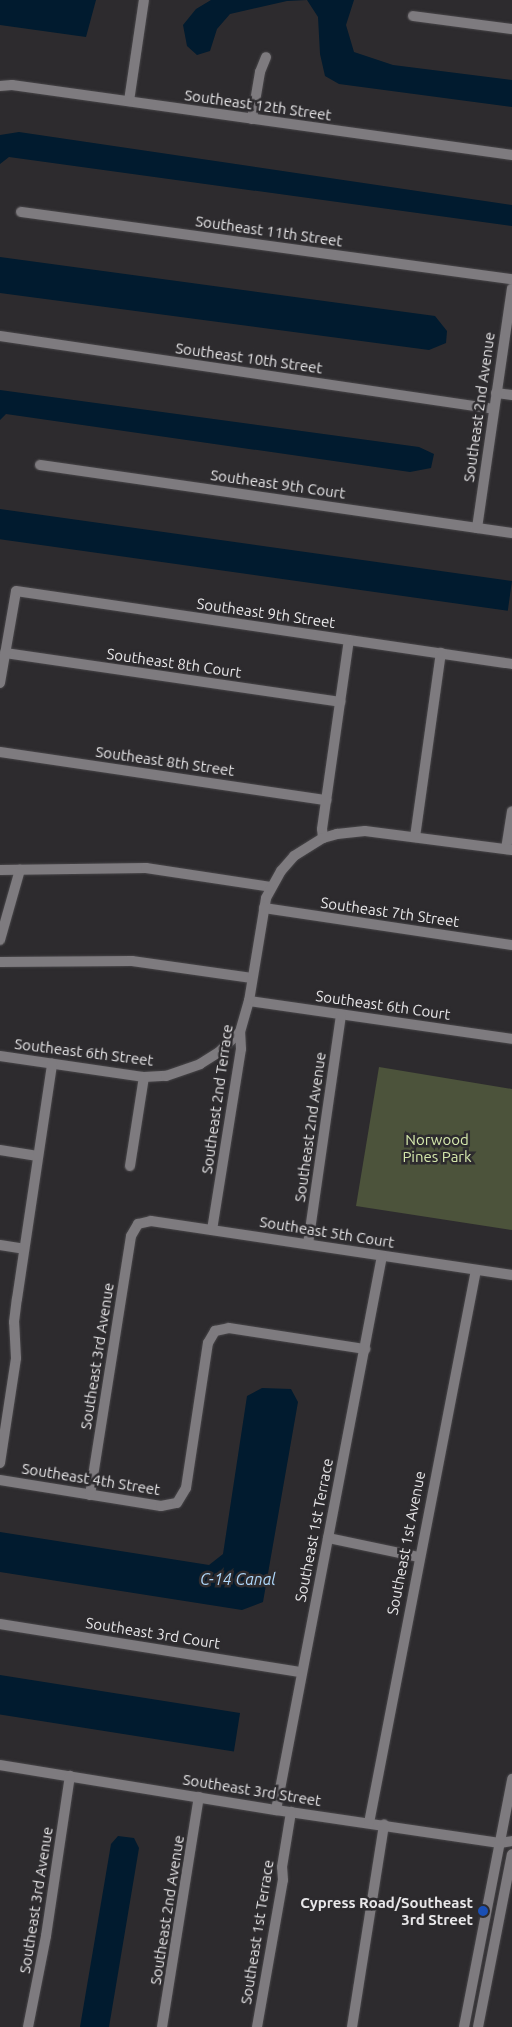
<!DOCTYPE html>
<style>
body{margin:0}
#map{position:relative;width:512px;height:2027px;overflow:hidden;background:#2d2b2e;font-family:Ubuntu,sans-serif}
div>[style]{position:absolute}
.green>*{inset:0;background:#4c533b}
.water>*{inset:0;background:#011b2f;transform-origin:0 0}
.roads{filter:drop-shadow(0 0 1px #484649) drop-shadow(0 0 1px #484649)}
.minor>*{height:10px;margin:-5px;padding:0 5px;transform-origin:5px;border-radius:5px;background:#7e7b7f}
.dots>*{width:14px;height:14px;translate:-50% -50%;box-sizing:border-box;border:2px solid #2d2b2e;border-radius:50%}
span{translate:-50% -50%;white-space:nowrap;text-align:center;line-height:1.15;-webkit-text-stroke:5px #2d2b2e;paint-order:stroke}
.street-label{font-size:15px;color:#e8e7e9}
.park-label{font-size:15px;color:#d6e9ad}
.poi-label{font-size:15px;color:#e8e7e9;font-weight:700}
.right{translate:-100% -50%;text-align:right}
.water-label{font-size:16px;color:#afd8fb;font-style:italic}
</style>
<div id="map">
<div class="green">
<div style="clip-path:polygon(379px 1067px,512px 1089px,512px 1230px,356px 1206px)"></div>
</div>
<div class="water">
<div style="clip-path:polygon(0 0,96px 0,86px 37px,0 25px)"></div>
<div style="clip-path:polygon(211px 0,354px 0,346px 25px,354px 52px,393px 65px,512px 80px,512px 107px,339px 84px,325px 76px,320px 54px,318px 17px,307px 0,287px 1px,230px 14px,217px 29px,210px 51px,197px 55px,187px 46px,183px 25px,196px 9px)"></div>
<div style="clip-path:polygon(19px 132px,512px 205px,512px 226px,9px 157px,0 164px,0 135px)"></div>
<div style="clip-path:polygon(0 257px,435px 316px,447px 331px,446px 343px,429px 350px,0 293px)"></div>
<div style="clip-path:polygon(0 390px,419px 447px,434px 454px,431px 468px,410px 472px,6px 414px,0 420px)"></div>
<div style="left:0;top:509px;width:517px;height:30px;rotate:8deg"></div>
<div style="clip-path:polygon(262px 1388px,291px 1389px,298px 1402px,263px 1602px,242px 1610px,0 1572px,0 1532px,209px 1565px,223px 1554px,247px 1396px)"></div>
<div style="left:0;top:1675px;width:243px;height:39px;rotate:9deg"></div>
<div style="clip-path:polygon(118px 1836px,134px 1838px,139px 1848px,109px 2027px,80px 2027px,111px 1844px)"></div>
</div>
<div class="roads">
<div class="minor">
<div style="left:413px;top:16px;width:100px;rotate:7.5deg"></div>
<div style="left:0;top:86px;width:12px;rotate:-5deg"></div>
<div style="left:12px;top:85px;width:505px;rotate:7.97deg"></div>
<div style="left:129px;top:101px;width:102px;rotate:-81.6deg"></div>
<div style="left:252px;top:119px;width:48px;rotate:-80.3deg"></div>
<div style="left:260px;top:72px;width:16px;rotate:-68deg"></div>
<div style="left:21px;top:212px;width:496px;rotate:7.8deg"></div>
<div style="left:0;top:336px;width:499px;rotate:8.4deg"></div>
<div style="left:496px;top:393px;width:16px;rotate:7deg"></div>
<div style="left:40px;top:465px;width:477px;rotate:8.2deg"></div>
<div style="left:477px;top:528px;width:242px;rotate:-81.7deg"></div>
<div style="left:5px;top:653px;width:339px;rotate:8.3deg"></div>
<div style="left:0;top:683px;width:93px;rotate:-80.1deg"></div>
<div style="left:16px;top:591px;width:501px;rotate:8.37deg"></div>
<div style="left:0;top:752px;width:330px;rotate:8.4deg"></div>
<div style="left:415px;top:837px;width:186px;rotate:-82deg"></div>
<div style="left:323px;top:838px;width:9px;rotate:-96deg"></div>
<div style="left:322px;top:829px;width:191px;rotate:-81.9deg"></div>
<div style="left:506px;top:849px;width:38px;rotate:-81deg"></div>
<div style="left:0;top:870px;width:146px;rotate:-0.8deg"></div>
<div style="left:146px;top:868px;width:126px;rotate:8.6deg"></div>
<div style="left:264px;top:908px;width:251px;rotate:8.5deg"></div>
<div style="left:0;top:940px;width:73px;rotate:-74.1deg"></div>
<div style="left:0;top:962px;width:132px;rotate:-0.4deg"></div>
<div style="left:132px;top:961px;width:121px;rotate:8.1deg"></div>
<div style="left:249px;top:1001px;width:266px;rotate:8.2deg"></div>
<div style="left:0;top:1056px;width:146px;rotate:8.3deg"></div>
<div style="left:144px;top:1077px;width:22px;rotate:-3deg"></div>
<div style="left:166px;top:1076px;width:36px;rotate:-19deg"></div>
<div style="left:200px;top:1064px;width:22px;rotate:-32deg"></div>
<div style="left:219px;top:1052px;width:29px;rotate:-44deg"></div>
<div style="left:0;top:1150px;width:38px;rotate:9deg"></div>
<div style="left:130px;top:1166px;width:90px;rotate:-81.1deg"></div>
<div style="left:212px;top:1230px;width:183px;rotate:-80.9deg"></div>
<div style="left:241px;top:1049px;width:17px;rotate:-93deg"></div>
<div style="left:240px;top:1032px;width:32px;rotate:-74deg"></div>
<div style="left:249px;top:1001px;width:104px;rotate:-80.6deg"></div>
<div style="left:266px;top:898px;width:31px;rotate:-61deg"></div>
<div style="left:281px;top:871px;width:20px;rotate:-49deg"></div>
<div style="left:294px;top:856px;width:34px;rotate:-32deg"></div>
<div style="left:323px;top:838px;width:15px;rotate:-16deg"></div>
<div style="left:337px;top:834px;width:28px;rotate:-6deg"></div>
<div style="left:365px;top:831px;width:148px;rotate:7.4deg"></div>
<div style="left:308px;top:1244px;width:232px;rotate:-81.8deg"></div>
<div style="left:0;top:1245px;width:24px;rotate:9deg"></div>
<div style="left:0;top:1463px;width:106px;rotate:-81.3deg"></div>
<div style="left:16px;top:1358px;width:36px;rotate:-93deg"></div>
<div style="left:14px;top:1322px;width:23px;rotate:-83deg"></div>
<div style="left:17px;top:1299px;width:238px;rotate:-81.5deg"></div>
<div style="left:0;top:1480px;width:163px;rotate:9.2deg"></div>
<div style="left:161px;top:1506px;width:16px;rotate:-11deg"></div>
<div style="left:177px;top:1503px;width:17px;rotate:-59deg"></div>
<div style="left:186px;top:1488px;width:147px;rotate:-81.4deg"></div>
<div style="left:208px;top:1343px;width:14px;rotate:-60deg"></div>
<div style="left:215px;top:1331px;width:14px;rotate:-12deg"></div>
<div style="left:229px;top:1328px;width:138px;rotate:8.8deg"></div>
<div style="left:90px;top:1495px;width:262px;rotate:-81deg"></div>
<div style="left:131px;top:1236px;width:14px;rotate:-60deg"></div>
<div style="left:138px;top:1224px;width:13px;rotate:-13deg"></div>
<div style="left:151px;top:1221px;width:365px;rotate:8.5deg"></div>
<div style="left:328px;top:1538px;width:93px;rotate:11.8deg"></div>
<div style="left:0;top:1624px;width:305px;rotate:9.1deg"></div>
<div style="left:0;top:1765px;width:280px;rotate:9.3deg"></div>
<div style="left:276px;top:1810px;width:226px;rotate:8.4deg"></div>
<div style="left:500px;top:1843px;width:12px;rotate:-9deg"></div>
<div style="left:276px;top:1810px;width:564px;rotate:-79.17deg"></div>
<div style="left:369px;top:1823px;width:563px;rotate:-79.05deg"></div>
<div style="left:28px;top:2027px;width:93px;rotate:-78.8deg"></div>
<div style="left:46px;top:1936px;width:162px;rotate:-81.5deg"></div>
<div style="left:162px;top:2027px;width:233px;rotate:-80.9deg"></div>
<div style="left:257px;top:2027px;width:149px;rotate:-80deg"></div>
<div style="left:283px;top:1880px;width:13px;rotate:-94deg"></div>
<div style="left:282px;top:1867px;width:56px;rotate:-80.7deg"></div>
<div style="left:352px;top:2027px;width:205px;rotate:-81deg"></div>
<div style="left:464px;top:2027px;width:253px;rotate:-79deg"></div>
<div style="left:478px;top:2027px;width:176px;rotate:-78.9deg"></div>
</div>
</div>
<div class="dots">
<div style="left:483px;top:1911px;background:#1a4fb4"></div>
</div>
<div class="street-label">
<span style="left:258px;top:105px;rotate:8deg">Southeast 12th Street</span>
<span style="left:269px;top:231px;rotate:8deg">Southeast 11th Street</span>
<span style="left:249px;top:358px;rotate:8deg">Southeast 10th Street</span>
<span style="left:479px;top:407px;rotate:-82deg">Southeast 2nd Avenue</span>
<span style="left:278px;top:484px;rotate:8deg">Southeast 9th Court</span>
<span style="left:266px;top:613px;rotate:8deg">Southeast 9th Street</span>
<span style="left:174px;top:663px;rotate:8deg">Southeast 8th Court</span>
<span style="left:165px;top:761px;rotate:8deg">Southeast 8th Street</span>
<span style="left:390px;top:912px;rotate:8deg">Southeast 7th Street</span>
<span style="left:383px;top:1005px;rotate:8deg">Southeast 6th Court</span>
<span style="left:84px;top:1052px;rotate:7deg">Southeast 6th Street</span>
<span style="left:217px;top:1099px;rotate:-82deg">Southeast 2nd Terrace</span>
<span style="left:310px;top:1127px;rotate:-82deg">Southeast 2nd Avenue</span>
<span style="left:327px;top:1232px;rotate:9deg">Southeast 5th Court</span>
<span style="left:97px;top:1356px;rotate:-81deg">Southeast 3rd Avenue</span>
<span style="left:91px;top:1479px;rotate:9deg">Southeast 4th Street</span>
<span style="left:314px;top:1530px;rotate:-79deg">Southeast 1st Terrace</span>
<span style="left:406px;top:1543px;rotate:-79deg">Southeast 1st Avenue</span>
<span style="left:153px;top:1633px;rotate:9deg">Southeast 3rd Court</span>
<span style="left:252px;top:1790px;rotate:9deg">Southeast 3rd Street</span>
<span style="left:36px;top:1900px;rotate:-81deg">Southeast 3rd Avenue</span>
<span style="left:167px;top:1910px;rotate:-81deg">Southeast 2nd Avenue</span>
<span style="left:257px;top:1932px;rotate:-81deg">Southeast 1st Terrace</span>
</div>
<div class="park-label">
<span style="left:437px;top:1148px">Norwood<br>Pines Park</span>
</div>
<div class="poi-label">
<span class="right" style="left:473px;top:1911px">Cypress Road/Southeast<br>3rd Street</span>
</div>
<div class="water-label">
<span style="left:238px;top:1579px">C-14 Canal</span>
</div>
</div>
